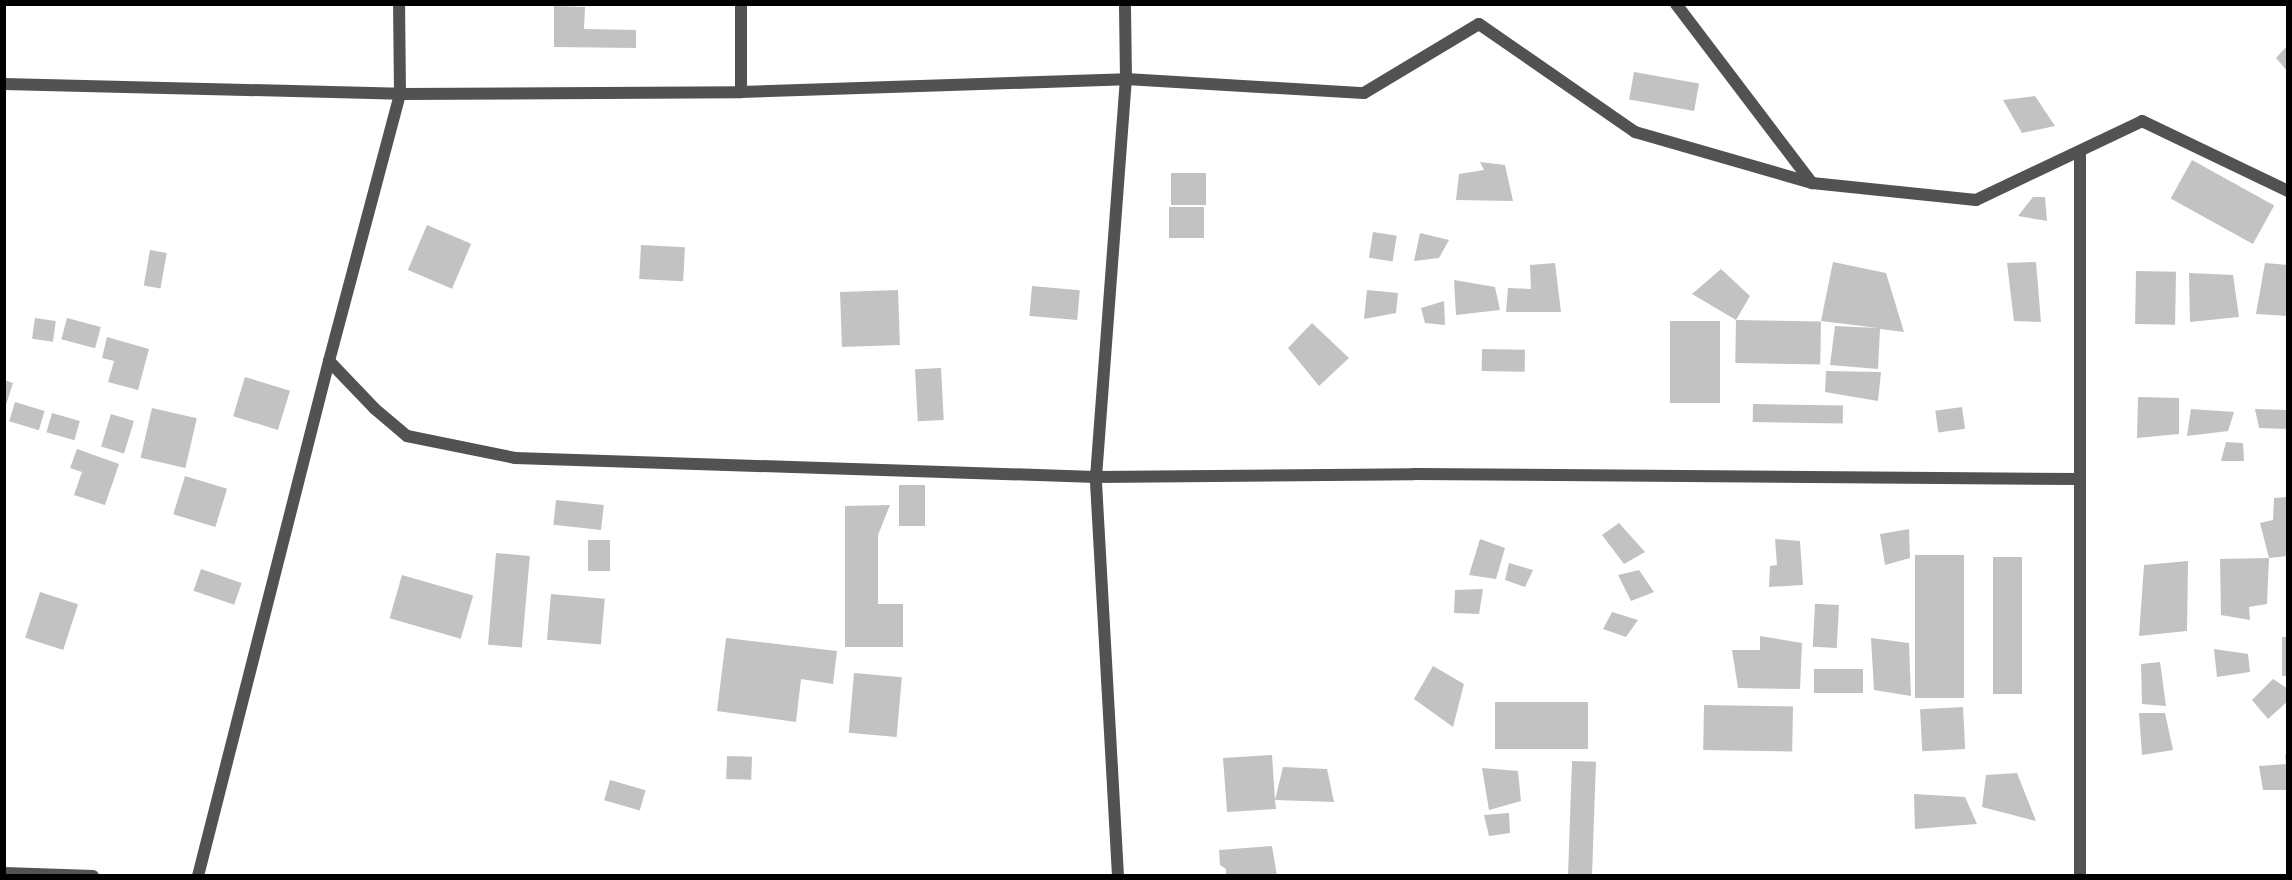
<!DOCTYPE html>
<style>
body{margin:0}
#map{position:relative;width:2292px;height:880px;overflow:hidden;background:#fff;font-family:"Noto Sans",sans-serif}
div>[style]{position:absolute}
.building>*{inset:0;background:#c2c2c2;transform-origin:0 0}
.street>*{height:12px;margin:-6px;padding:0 6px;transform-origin:6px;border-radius:6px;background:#525252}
span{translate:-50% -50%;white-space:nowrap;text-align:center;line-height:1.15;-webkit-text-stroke:6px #fff;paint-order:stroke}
.frame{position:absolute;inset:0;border:6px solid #000;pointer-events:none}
</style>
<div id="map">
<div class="building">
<div style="clip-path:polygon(554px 6px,585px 7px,584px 29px,636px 30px,636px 48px,554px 47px)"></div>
<div style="clip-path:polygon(2288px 45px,2288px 72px,2276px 58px)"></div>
<div style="left:1634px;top:72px;width:66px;height:28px;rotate:10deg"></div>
<div style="clip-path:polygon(2035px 96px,2055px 126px,2022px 133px,2003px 100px)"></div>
<div style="left:2192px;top:160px;width:94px;height:44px;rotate:29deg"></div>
<div style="clip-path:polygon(1480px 162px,1505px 165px,1513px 201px,1456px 200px,1459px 174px,1484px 170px)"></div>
<div style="left:1206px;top:173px;width:32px;height:35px;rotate:90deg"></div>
<div style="clip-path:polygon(2033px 197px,2045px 197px,2047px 221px,2018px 216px)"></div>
<div style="left:1204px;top:207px;width:31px;height:35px;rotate:90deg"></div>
<div style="left:427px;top:225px;width:48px;height:49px;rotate:23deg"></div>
<div style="left:1373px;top:232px;width:24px;height:26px;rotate:9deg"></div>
<div style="clip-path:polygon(1420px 233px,1449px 240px,1439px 258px,1414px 261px)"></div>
<div style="left:641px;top:245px;width:44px;height:34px;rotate:3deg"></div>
<div style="left:150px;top:250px;width:17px;height:36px;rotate:10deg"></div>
<div style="clip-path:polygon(1833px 262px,1886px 273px,1904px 332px,1880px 329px,1878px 369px,1830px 365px,1835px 326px,1878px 328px,1821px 321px)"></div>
<div style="clip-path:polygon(2036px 262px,2041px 322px,2014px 321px,2007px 263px)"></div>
<div style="clip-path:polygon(1555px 263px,1561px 312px,1506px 312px,1508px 288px,1531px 289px,1530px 265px)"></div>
<div style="clip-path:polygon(2265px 263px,2288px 265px,2288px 316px,2256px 314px)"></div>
<div style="clip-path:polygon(1721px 269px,1750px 296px,1736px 320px,1692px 294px)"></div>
<div style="left:2136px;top:271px;width:40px;height:53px;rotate:1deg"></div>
<div style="clip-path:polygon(2189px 273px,2233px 275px,2239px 317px,2190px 322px)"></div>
<div style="clip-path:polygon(1454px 280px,1495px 287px,1500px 310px,1456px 315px)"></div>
<div style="left:1032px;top:286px;width:48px;height:30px;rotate:5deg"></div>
<div style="left:898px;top:290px;width:55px;height:58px;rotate:88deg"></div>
<div style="clip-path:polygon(1367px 290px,1398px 293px,1396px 313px,1364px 319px)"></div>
<div style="clip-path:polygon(1444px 301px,1445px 325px,1425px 323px,1421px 308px)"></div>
<div style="left:35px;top:318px;width:21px;height:21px;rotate:8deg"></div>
<div style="left:67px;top:318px;width:35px;height:22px;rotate:15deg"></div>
<div style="left:1736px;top:320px;width:85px;height:43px;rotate:1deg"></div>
<div style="left:1670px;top:321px;width:50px;height:82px"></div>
<div style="clip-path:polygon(1312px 323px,1349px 358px,1319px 386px,1288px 348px)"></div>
<div style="clip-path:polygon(107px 337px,149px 349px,138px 390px,108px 382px,114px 361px,102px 358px)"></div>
<div style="left:1482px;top:349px;width:43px;height:22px;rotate:1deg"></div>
<div style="left:941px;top:368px;width:52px;height:26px;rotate:87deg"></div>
<div style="clip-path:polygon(1826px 371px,1881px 372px,1878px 401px,1825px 392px)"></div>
<div style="left:245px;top:377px;width:47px;height:41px;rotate:17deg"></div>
<div style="clip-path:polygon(4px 380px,13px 383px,5px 408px,4px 408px)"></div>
<div style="clip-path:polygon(2138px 397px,2179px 398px,2179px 434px,2137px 438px)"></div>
<div style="left:15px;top:402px;width:31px;height:20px;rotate:17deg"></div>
<div style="left:1753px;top:404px;width:90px;height:18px;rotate:1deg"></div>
<div style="left:1962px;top:407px;width:22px;height:27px;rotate:82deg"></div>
<div style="left:152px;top:408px;width:46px;height:51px;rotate:13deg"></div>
<div style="clip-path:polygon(2191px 409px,2234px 412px,2228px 431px,2187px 436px)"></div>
<div style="clip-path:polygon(2255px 409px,2288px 410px,2288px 429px,2259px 428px)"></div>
<div style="left:52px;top:413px;width:29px;height:20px;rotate:16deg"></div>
<div style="left:111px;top:414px;width:24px;height:34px;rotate:17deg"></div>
<div style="clip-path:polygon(2226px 442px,2243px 443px,2244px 461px,2221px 461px)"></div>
<div style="clip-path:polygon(77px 449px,119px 464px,105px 505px,74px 495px,82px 472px,70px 468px)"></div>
<div style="left:185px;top:476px;width:44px;height:40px;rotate:17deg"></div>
<div style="left:899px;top:485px;width:26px;height:41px"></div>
<div style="clip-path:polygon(2288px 497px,2288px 556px,2269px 558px,2267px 604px,2249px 607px,2250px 620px,2221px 615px,2220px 559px,2269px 558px,2260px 523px,2273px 520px,2274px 498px)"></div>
<div style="left:556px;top:500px;width:48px;height:25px;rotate:6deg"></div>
<div style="clip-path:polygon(890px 505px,878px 535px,878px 604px,903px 604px,903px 647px,845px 647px,845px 506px)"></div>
<div style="clip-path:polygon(1619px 523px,1645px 552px,1624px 564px,1602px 535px)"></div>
<div style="clip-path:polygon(1909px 529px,1910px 558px,1885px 565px,1880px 534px)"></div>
<div style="clip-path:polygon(1480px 539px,1505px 548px,1496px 579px,1469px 575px)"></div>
<div style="clip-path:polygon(1775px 539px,1800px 541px,1803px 585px,1769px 587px,1770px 566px,1777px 565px)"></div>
<div style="left:588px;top:540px;width:22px;height:31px"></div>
<div style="left:496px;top:553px;width:34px;height:92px;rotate:5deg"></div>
<div style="left:1915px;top:555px;width:49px;height:143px"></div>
<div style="left:1993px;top:557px;width:29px;height:137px"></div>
<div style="clip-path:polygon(2188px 561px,2187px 631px,2139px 636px,2144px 565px)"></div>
<div style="clip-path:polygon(1509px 563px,1533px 570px,1525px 587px,1505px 580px)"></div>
<div style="left:201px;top:569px;width:43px;height:23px;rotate:19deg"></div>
<div style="clip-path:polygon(1639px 570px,1654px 592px,1631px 601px,1618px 575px)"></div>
<div style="left:402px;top:575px;width:74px;height:45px;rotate:16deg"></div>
<div style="clip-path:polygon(1483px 589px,1479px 614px,1454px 613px,1455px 590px)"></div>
<div style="left:40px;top:592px;width:40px;height:48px;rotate:18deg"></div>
<div style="left:551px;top:594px;width:54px;height:46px;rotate:5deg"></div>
<div style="left:1839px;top:605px;width:43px;height:24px;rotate:93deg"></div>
<div style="clip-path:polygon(1612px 612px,1638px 620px,1626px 637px,1603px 629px)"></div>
<div style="clip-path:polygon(1760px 636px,1802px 643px,1800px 689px,1738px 688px,1732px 650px,1760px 650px)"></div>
<div style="left:2282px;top:637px;width:6px;height:39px"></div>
<div style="clip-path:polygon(726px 638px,837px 651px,833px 684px,801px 679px,796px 722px,717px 711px)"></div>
<div style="clip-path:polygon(1871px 638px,1909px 643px,1911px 696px,1874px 690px)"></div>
<div style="clip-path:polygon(2214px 649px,2248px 654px,2250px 672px,2217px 677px)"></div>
<div style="clip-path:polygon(2160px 662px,2166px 706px,2142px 704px,2141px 664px)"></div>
<div style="clip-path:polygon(1433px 666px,1464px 684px,1453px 727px,1414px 699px)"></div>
<div style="left:1814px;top:669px;width:49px;height:24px"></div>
<div style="left:854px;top:673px;width:48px;height:60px;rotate:5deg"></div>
<div style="clip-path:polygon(2273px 679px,2288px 689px,2288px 701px,2268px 719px,2252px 700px)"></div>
<div style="left:1495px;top:702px;width:93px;height:47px"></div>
<div style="left:1704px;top:705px;width:89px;height:45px;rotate:1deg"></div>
<div style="left:1963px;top:707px;width:42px;height:43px;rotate:87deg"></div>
<div style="clip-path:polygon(2139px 713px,2165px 713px,2173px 750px,2142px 755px)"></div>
<div style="clip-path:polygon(1272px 755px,1275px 800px,1283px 767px,1327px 769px,1334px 802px,1275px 800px,1276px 809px,1227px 812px,1223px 758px)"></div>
<div style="clip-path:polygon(2285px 755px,2288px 755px,2288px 790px,2263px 790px,2259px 766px,2286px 764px)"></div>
<div style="left:727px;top:756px;width:25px;height:23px;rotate:2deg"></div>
<div style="left:1572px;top:761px;width:24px;height:115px;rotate:2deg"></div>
<div style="clip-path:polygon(1482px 768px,1518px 771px,1521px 801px,1489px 810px)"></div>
<div style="clip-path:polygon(2017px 773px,2036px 821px,1982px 807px,1986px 775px)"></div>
<div style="left:610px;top:780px;width:37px;height:21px;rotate:16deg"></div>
<div style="clip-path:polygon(1914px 794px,1965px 797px,1977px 824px,1915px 829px)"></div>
<div style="clip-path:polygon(1509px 813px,1510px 833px,1489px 836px,1484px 815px)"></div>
<div style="clip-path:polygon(1272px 846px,1277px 876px,1226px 876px,1226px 869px,1220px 865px,1219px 850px)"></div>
</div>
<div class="street">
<div style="left:741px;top:4px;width:88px;rotate:90deg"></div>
<div style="left:1676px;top:4px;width:225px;rotate:52.8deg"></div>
<div style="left:1812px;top:183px;width:165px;rotate:5.9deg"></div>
<div style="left:1976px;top:200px;width:184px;rotate:-25.4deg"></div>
<div style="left:2142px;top:121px;width:162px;rotate:25.6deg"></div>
<div style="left:4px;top:84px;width:396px;rotate:1.4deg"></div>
<div style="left:400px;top:94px;width:341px;rotate:-0.3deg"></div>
<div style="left:741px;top:92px;width:385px;rotate:-1.9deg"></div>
<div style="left:1126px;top:79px;width:238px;rotate:3.4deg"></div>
<div style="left:1364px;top:93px;width:134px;rotate:-31deg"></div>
<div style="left:1479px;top:24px;width:190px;rotate:34.7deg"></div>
<div style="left:1635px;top:132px;width:184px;rotate:16.1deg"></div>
<div style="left:329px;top:361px;width:66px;rotate:46.2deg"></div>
<div style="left:375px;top:409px;width:42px;rotate:40.2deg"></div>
<div style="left:407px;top:436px;width:110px;rotate:11.5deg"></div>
<div style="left:515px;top:458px;width:581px;rotate:1.87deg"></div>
<div style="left:1096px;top:477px;width:318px;rotate:-0.5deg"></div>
<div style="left:1414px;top:474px;width:666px;rotate:0.43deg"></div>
<div style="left:4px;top:873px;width:89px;rotate:1.9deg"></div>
<div style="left:198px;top:876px;width:531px;rotate:-75.73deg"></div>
<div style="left:329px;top:361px;width:276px;rotate:-75.1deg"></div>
<div style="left:400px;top:94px;width:90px;rotate:-90.6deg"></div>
<div style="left:1118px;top:876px;width:400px;rotate:-93.2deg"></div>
<div style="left:1096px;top:477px;width:399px;rotate:-85.7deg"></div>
<div style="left:1126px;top:79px;width:75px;rotate:-90.8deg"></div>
<div style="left:2080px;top:876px;width:725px;rotate:-90deg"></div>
</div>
<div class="frame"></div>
</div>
